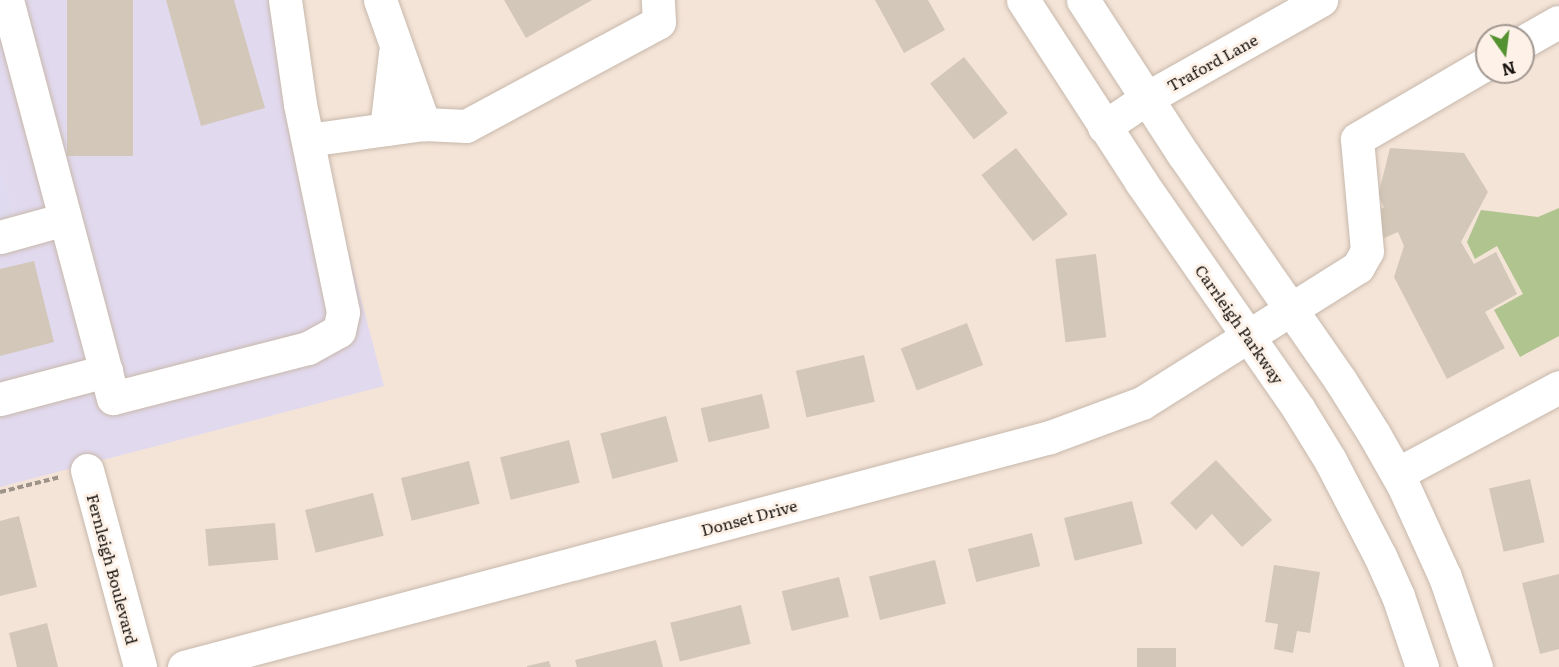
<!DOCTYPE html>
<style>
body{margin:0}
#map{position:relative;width:1559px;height:667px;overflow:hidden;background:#f4e4d7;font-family:Literata,serif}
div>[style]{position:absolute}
.commercial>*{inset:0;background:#e1d9ee}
.industrial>*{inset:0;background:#dfdaef}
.green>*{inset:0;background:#b0c48f}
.building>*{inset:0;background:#d2c7b8;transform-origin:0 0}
.path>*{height:4px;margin-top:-2px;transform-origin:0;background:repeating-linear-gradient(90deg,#9e9389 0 6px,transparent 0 9px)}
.roads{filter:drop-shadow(0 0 2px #c7b8ac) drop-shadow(0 0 2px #c7b8ac)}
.minor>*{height:33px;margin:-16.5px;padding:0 16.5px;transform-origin:16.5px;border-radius:16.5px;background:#fff}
span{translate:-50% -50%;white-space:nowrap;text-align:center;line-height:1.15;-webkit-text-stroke:6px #fef2e8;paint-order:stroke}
.street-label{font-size:16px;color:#17120e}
.north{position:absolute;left:1475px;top:24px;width:60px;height:60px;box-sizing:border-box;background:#fef2e8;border:2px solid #a29891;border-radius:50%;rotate:166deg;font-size:16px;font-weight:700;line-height:24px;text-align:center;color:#17120e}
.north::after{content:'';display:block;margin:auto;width:21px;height:27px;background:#549131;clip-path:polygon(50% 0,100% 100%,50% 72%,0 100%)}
</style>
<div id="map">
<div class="commercial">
<div style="clip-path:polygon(0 0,282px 0,384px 386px,0 487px,0 221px,15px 217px,0 159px)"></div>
</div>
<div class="industrial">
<div style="clip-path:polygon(0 159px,15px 217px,0 221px)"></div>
</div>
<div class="green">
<div style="clip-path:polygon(1559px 208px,1559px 336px,1520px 357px,1494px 310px,1523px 294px,1497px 246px,1475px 259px,1467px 242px,1481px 210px,1538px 217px)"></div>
</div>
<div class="building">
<div style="left:67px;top:0;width:66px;height:156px"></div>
<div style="clip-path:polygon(166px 0,234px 0,265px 108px,201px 126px)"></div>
<div style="clip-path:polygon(504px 0,592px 0,526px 38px)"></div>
<div style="clip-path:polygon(875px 0,928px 0,945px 30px,904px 53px)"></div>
<div style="left:964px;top:57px;width:71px;height:43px;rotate:52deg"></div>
<div style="left:1016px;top:148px;width:84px;height:44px;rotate:52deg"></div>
<div style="clip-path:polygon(1390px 148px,1464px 153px,1488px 192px,1461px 242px,1474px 264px,1496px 252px,1517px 294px,1485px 312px,1505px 348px,1447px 379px,1394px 277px,1404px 246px,1398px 232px,1382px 239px,1371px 216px,1384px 207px,1378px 196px)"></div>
<div style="left:1096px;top:254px;width:84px;height:41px;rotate:83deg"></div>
<div style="clip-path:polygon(34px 261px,54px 342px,0 356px,0 269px)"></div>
<div style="left:967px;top:323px;width:45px;height:71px;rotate:69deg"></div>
<div style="left:864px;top:355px;width:48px;height:70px;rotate:77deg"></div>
<div style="left:762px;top:394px;width:35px;height:63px;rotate:77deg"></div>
<div style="left:666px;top:416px;width:47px;height:68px;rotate:75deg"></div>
<div style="left:569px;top:440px;width:44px;height:71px;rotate:76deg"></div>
<div style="clip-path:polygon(1216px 460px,1272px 520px,1242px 547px,1212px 514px,1196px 530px,1170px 503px)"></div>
<div style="left:469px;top:461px;width:44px;height:70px;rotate:76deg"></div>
<div style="left:1530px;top:479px;width:65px;height:42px;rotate:77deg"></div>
<div style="left:373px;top:493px;width:44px;height:70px;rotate:76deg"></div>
<div style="left:1132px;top:501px;width:44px;height:70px;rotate:76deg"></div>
<div style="clip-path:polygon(19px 516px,37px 587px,0 596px,0 521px)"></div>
<div style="left:275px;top:523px;width:37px;height:70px;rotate:85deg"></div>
<div style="left:1032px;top:533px;width:34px;height:66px;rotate:76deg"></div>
<div style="left:935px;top:560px;width:45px;height:68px;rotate:76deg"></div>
<div style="clip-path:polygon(1274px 565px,1320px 572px,1310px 633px,1297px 631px,1293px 653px,1274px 649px,1278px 624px,1265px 622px)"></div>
<div style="clip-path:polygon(1559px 574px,1559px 649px,1540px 654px,1522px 583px)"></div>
<div style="left:839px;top:577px;width:41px;height:59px;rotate:76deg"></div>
<div style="left:741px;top:605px;width:40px;height:73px;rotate:76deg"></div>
<div style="clip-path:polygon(47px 623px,58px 667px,17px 667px,9px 633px)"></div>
<div style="clip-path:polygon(656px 640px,663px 667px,577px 667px,575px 660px)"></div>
<div style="left:1176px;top:648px;width:19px;height:39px;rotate:90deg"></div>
<div style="clip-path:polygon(549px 661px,551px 667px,527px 667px,527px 666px)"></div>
</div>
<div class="path">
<div style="left:0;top:492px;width:62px;rotate:-14deg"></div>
</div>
<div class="roads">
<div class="minor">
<div style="left:7px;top:0;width:412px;rotate:75.1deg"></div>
<div style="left:113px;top:398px;width:201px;rotate:-14.4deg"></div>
<div style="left:308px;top:348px;width:35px;rotate:-29deg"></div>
<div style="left:339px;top:331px;width:19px;rotate:-78deg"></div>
<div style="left:343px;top:312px;width:212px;rotate:-101.7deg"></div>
<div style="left:300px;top:104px;width:105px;rotate:-98.2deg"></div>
<div style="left:380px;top:0;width:132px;rotate:70.5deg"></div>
<div style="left:1023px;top:0;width:217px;rotate:57deg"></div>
<div style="left:1141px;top:182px;width:275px;rotate:55.2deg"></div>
<div style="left:1298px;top:408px;width:61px;rotate:58.4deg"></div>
<div style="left:1330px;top:460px;width:108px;rotate:62.5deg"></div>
<div style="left:1380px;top:556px;width:44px;rotate:65.8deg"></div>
<div style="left:1398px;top:596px;width:75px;rotate:71.3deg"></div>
<div style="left:1083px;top:0;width:184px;rotate:57deg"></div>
<div style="left:1183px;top:154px;width:275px;rotate:55.2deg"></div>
<div style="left:1340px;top:380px;width:64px;rotate:57.8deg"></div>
<div style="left:1374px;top:434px;width:59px;rotate:60.4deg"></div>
<div style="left:1403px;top:485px;width:101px;rotate:65.5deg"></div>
<div style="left:1445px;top:577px;width:95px;rotate:71deg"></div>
<div style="left:1523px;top:42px;width:40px;rotate:-29.7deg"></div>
<div style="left:1104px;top:127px;width:52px;rotate:-34deg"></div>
<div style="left:1147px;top:98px;width:200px;rotate:-29.4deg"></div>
<div style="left:386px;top:129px;width:77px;rotate:-83.2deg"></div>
<div style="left:308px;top:140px;width:117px;rotate:-7.9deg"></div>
<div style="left:424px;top:124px;width:42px;rotate:2.7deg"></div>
<div style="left:466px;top:126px;width:219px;rotate:-28.3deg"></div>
<div style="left:659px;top:22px;width:22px;rotate:-93deg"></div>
<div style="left:0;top:237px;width:67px;rotate:-15.5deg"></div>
<div style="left:0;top:399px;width:110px;rotate:-14.8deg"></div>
<div style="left:87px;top:470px;width:204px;rotate:74.9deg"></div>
<div style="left:1397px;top:474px;width:184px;rotate:-28.2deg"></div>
<div style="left:184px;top:667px;width:896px;rotate:-14.87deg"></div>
<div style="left:1050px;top:437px;width:98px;rotate:-20.3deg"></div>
<div style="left:1142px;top:403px;width:255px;rotate:-32.2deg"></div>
<div style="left:1358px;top:267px;width:18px;rotate:-61deg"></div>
<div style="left:1367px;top:251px;width:112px;rotate:-95.1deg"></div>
<div style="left:1357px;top:139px;width:151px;rotate:-30.3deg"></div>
</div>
</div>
<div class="street-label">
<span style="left:1212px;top:62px;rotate:-29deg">Traford Lane</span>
<span style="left:1240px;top:324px;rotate:55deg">Carrleigh Parkway</span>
<span style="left:749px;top:517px;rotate:-15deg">Donset Drive</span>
<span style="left:113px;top:569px;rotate:75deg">Fernleigh Boulevard</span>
</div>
<div class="north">N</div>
</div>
